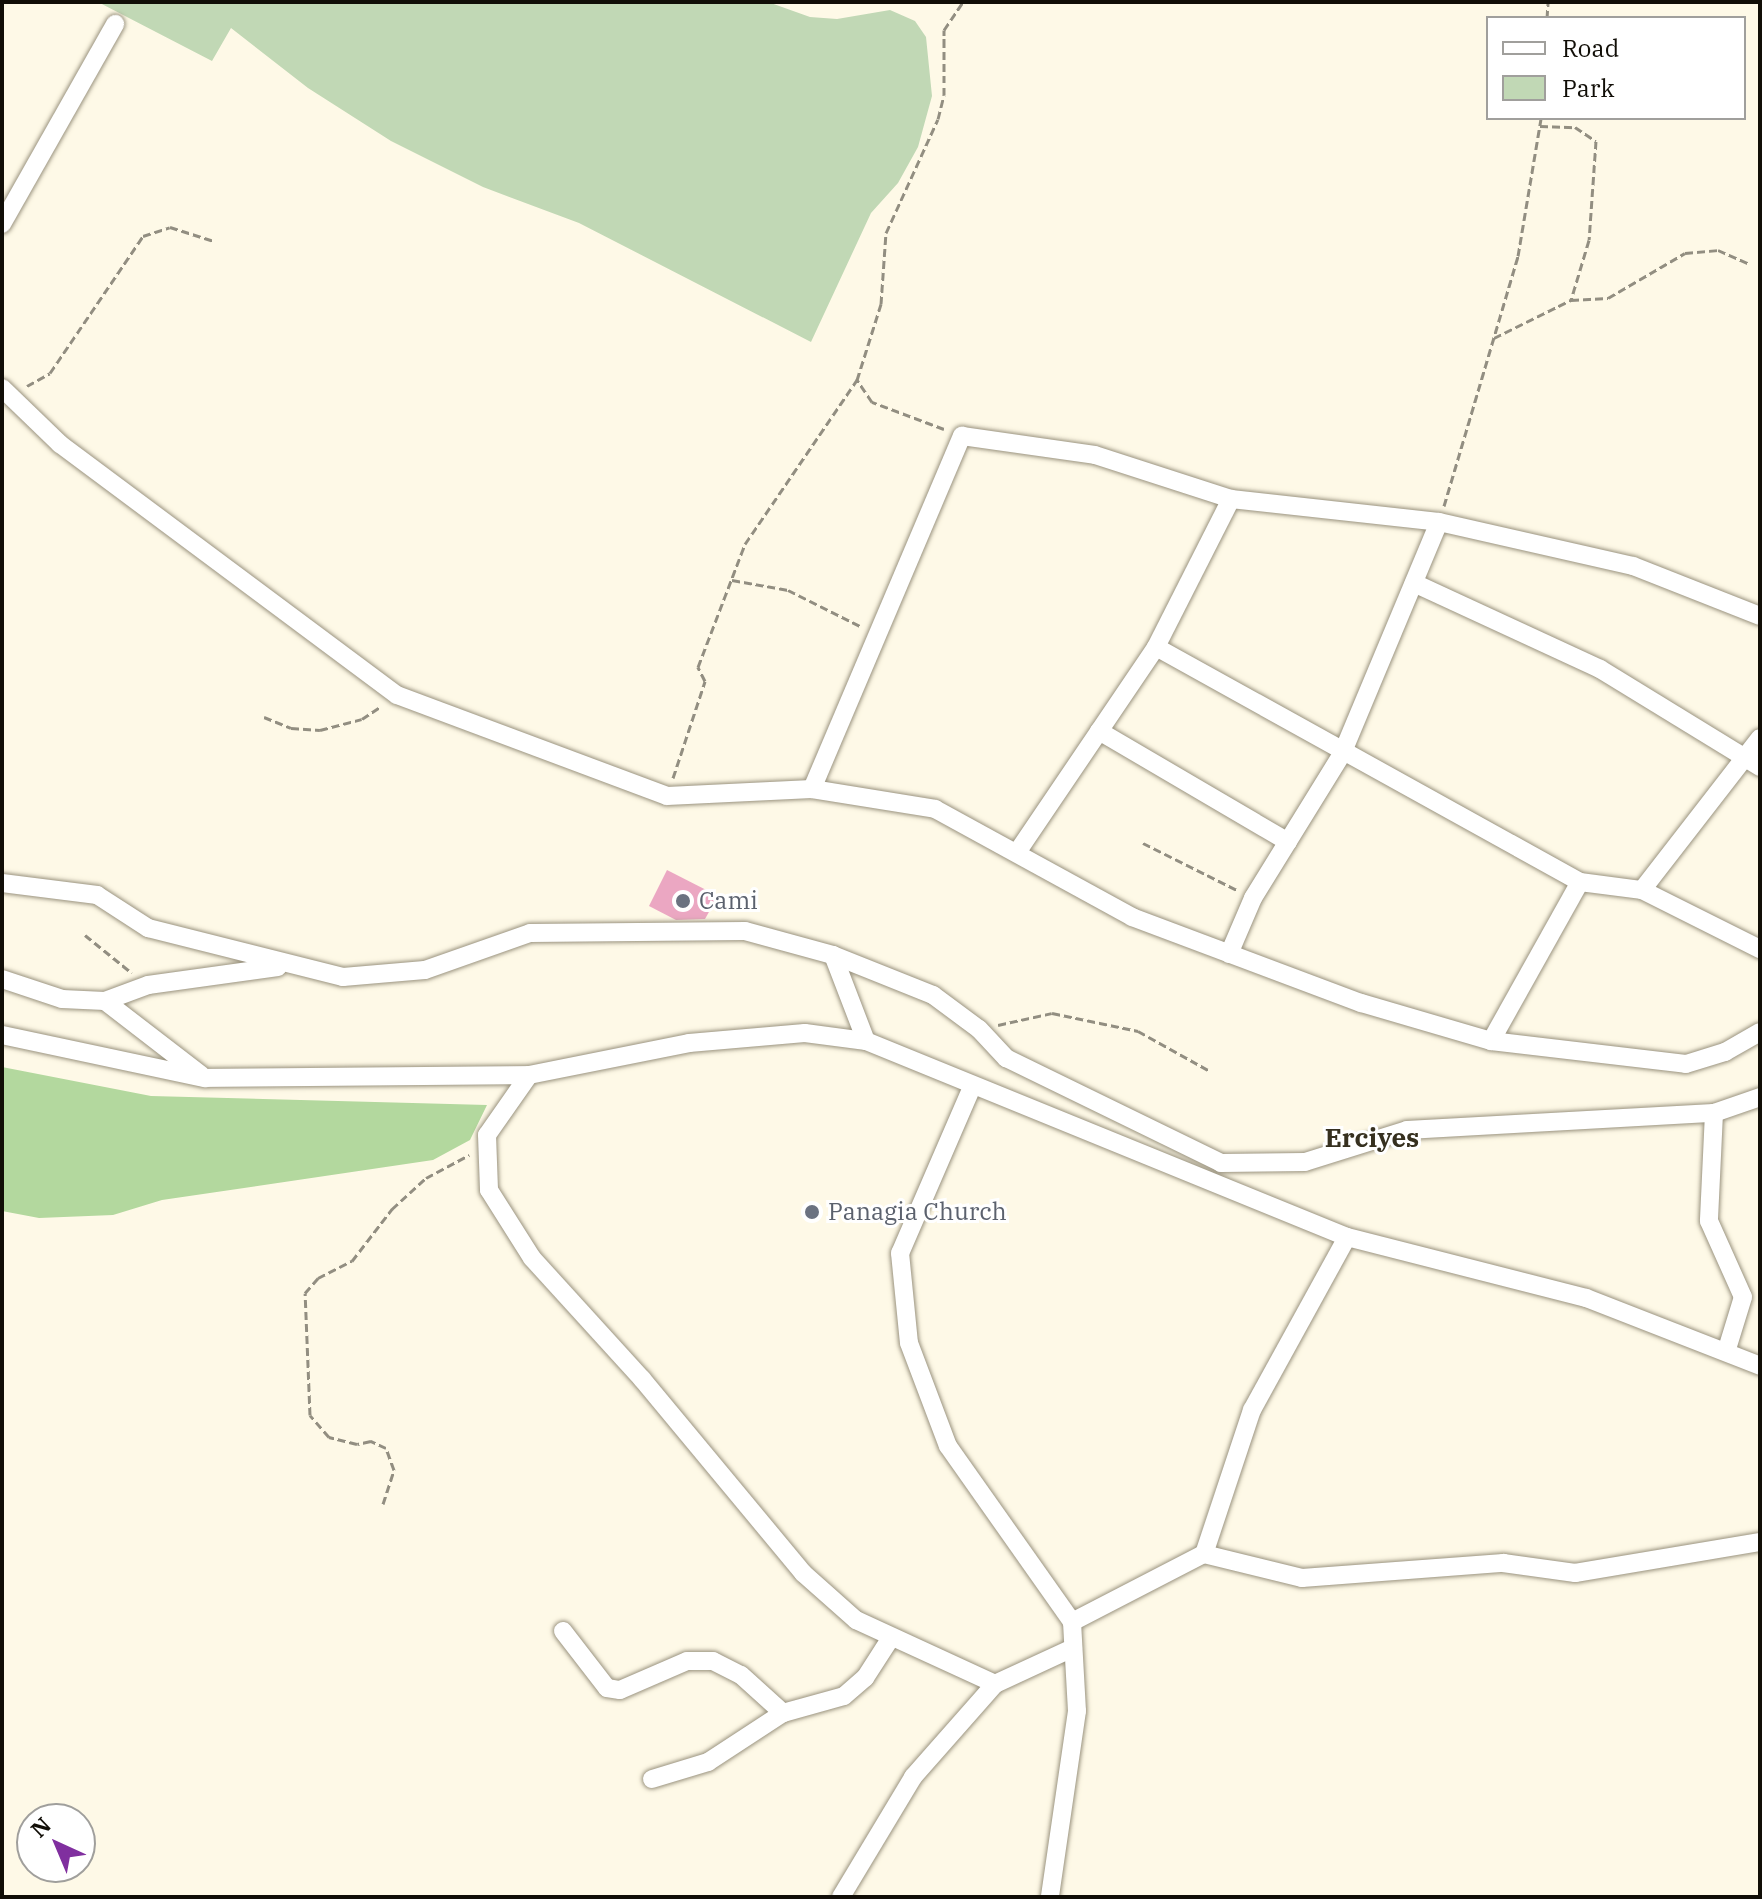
<!DOCTYPE html>
<style>
body{margin:0}
#map{position:relative;width:1762px;height:1899px;overflow:hidden;background:#fef9e7;font-family:"IBM Plex Serif",serif}
div>[style]{position:absolute}
.green>*{inset:0;background:#c1d8b5}
.forest>*{inset:0;background:#b3d89e}
.building>*{inset:0;background:#eba7c2}
.path>*{height:3px;margin-top:-1.5px;transform-origin:0;background:repeating-linear-gradient(90deg,#928e81 0 8px,transparent 0 12px)}
.roads{filter:drop-shadow(0 0 2px #9a937f) drop-shadow(0 0 2px #9a937f)}
.minor>*{height:18px;margin:-9px;padding:0 9px;transform-origin:9px;border-radius:9px;background:#fff}
.dots>*{width:22px;height:22px;translate:-50% -50%;box-sizing:border-box;border:4px solid #fff;border-radius:50%}
span{translate:-50% -50%;white-space:nowrap;text-align:center;line-height:1.15;-webkit-text-stroke:6px #fff;paint-order:stroke}
.worship-label{font-size:24px;color:#5b616d}
.left{translate:0 -50%;text-align:left}
.neighbourhood-label{font-size:26px;color:#36301f;font-weight:700}
.frame{position:absolute;inset:0;border:4px solid #110e07;pointer-events:none}
.legend{position:absolute;left:1486px;top:16px;width:260px;height:104px;box-sizing:border-box;background:#fff;border:2px solid #a09f9c;margin:0;padding:10px 14px;list-style:none;font-size:24px;color:#110e07}
.legend li{display:flex;align-items:center;gap:16px;height:40px}
.legend b{width:40px;border:2px solid #a09f9c}
.north{position:absolute;left:16px;top:1803px;width:80px;height:80px;box-sizing:border-box;background:#fff;border:2px solid #a09f9c;border-radius:50%;rotate:316deg;font-size:22px;font-weight:700;line-height:32px;text-align:center;color:#110e07}
.north::after{content:'';display:block;margin:auto;width:28px;height:36px;background:#802f9f;clip-path:polygon(50% 0,100% 100%,50% 72%,0 100%)}
</style>
<div id="map">
<div class="green">
<div style="clip-path:polygon(98px 2px,768px 2px,810px 17px,837px 19px,890px 10px,915px 21px,926px 37px,932px 96px,918px 147px,898px 183px,871px 213px,811px 342px,579px 223px,483px 187px,391px 141px,308px 88px,231px 28px,212px 61px)"></div>
</div>
<div class="forest">
<div style="clip-path:polygon(2px 1067px,151px 1096px,487px 1105px,470px 1140px,433px 1160px,162px 1200px,113px 1215px,39px 1218px,2px 1211px)"></div>
</div>
<div class="building">
<div style="clip-path:polygon(667px 870px,718px 896px,705px 919px,676px 920px,649px 906px)"></div>
</div>
<div class="path">
<div style="left:849px;top:2px;width:6px"></div>
<div style="left:1547px;top:18px;width:16px;rotate:-86deg"></div>
<div style="left:1540px;top:126px;width:35px;rotate:2deg"></div>
<div style="left:1575px;top:127px;width:25px;rotate:34deg"></div>
<div style="left:1596px;top:141px;width:99px;rotate:94deg"></div>
<div style="left:1589px;top:240px;width:63px;rotate:106.7deg"></div>
<div style="left:1494px;top:338px;width:86px;rotate:-26.3deg"></div>
<div style="left:1571px;top:300px;width:37px;rotate:-3deg"></div>
<div style="left:1608px;top:298px;width:89px;rotate:-30.3deg"></div>
<div style="left:1685px;top:253px;width:33px;rotate:-5deg"></div>
<div style="left:1718px;top:250px;width:35px;rotate:24deg"></div>
<div style="left:27px;top:386px;width:26px;rotate:-29deg"></div>
<div style="left:50px;top:373px;width:166px;rotate:-55.8deg"></div>
<div style="left:143px;top:236px;width:28px;rotate:-18deg"></div>
<div style="left:170px;top:227px;width:46px;rotate:17.7deg"></div>
<div style="left:944px;top:429px;width:77px;rotate:-159.4deg"></div>
<div style="left:872px;top:402px;width:27px;rotate:-124deg"></div>
<div style="left:857px;top:380px;width:80px;rotate:-72.5deg"></div>
<div style="left:881px;top:304px;width:71px;rotate:-86deg"></div>
<div style="left:886px;top:233px;width:125px;rotate:-65.5deg"></div>
<div style="left:938px;top:119px;width:25px;rotate:-76deg"></div>
<div style="left:944px;top:95px;width:65px;rotate:-90deg"></div>
<div style="left:944px;top:30px;width:34px;rotate:-56deg"></div>
<div style="left:1444px;top:506px;width:261px;rotate:-73.5deg"></div>
<div style="left:1518px;top:256px;width:140px;rotate:-80.5deg"></div>
<div style="left:732px;top:580px;width:57px;rotate:10.1deg"></div>
<div style="left:788px;top:590px;width:83px;rotate:26.6deg"></div>
<div style="left:264px;top:717px;width:29px;rotate:22deg"></div>
<div style="left:291px;top:728px;width:29px;rotate:4deg"></div>
<div style="left:320px;top:730px;width:43px;rotate:-14.7deg"></div>
<div style="left:362px;top:719px;width:23px;rotate:-34deg"></div>
<div style="left:673px;top:778px;width:102px;rotate:-71.7deg"></div>
<div style="left:705px;top:681px;width:16px;rotate:-117deg"></div>
<div style="left:698px;top:667px;width:132px;rotate:-69.1deg"></div>
<div style="left:745px;top:544px;width:199px;rotate:-55.7deg"></div>
<div style="left:1143px;top:843px;width:107px;rotate:26.6deg"></div>
<div style="left:85px;top:935px;width:60px;rotate:39deg"></div>
<div style="left:998px;top:1025px;width:55px;rotate:-12.5deg"></div>
<div style="left:1052px;top:1013px;width:88px;rotate:11.8deg"></div>
<div style="left:1138px;top:1031px;width:82px;rotate:29.1deg"></div>
<div style="left:383px;top:1504px;width:36px;rotate:-72deg"></div>
<div style="left:394px;top:1470px;width:23px;rotate:-110deg"></div>
<div style="left:386px;top:1448px;width:17px;rotate:-155deg"></div>
<div style="left:371px;top:1441px;width:14px;rotate:168deg"></div>
<div style="left:357px;top:1444px;width:29px;rotate:-166deg"></div>
<div style="left:329px;top:1437px;width:29px;rotate:-131deg"></div>
<div style="left:310px;top:1415px;width:122px;rotate:-92.3deg"></div>
<div style="left:305px;top:1293px;width:20px;rotate:-49deg"></div>
<div style="left:318px;top:1278px;width:38px;rotate:-27deg"></div>
<div style="left:352px;top:1261px;width:66px;rotate:-52.4deg"></div>
<div style="left:392px;top:1209px;width:46px;rotate:-42.4deg"></div>
<div style="left:426px;top:1178px;width:49px;rotate:-28.1deg"></div>
</div>
<div class="roads">
<div class="minor">
<div style="left:2px;top:224px;width:230px;rotate:-60.5deg"></div>
<div style="left:2px;top:388px;width:81px;rotate:44deg"></div>
<div style="left:60px;top:444px;width:420px;rotate:36.7deg"></div>
<div style="left:397px;top:695px;width:288px;rotate:20.5deg"></div>
<div style="left:667px;top:796px;width:145px;rotate:-2.8deg"></div>
<div style="left:812px;top:789px;width:125px;rotate:9.2deg"></div>
<div style="left:935px;top:809px;width:225px;rotate:28.7deg"></div>
<div style="left:1132px;top:917px;width:245px;rotate:20.6deg"></div>
<div style="left:1361px;top:1003px;width:135px;rotate:16.3deg"></div>
<div style="left:1491px;top:1041px;width:196px;rotate:6.7deg"></div>
<div style="left:1686px;top:1064px;width:41px;rotate:-17.1deg"></div>
<div style="left:1725px;top:1052px;width:40px;rotate:-29.7deg"></div>
<div style="left:1414px;top:583px;width:205px;rotate:24.8deg"></div>
<div style="left:1600px;top:669px;width:188px;rotate:31.5deg"></div>
<div style="left:1156px;top:647px;width:485px;rotate:29deg"></div>
<div style="left:1580px;top:882px;width:63px;rotate:7.4deg"></div>
<div style="left:1642px;top:890px;width:132px;rotate:26.6deg"></div>
<div style="left:1099px;top:731px;width:219px;rotate:30.4deg"></div>
<div style="left:812px;top:789px;width:384px;rotate:-67deg"></div>
<div style="left:962px;top:436px;width:134px;rotate:8.1deg"></div>
<div style="left:1095px;top:455px;width:143px;rotate:17.9deg"></div>
<div style="left:1231px;top:499px;width:209px;rotate:6.3deg"></div>
<div style="left:1439px;top:522px;width:199px;rotate:12.8deg"></div>
<div style="left:1633px;top:566px;width:136px;rotate:21.5deg"></div>
<div style="left:1018px;top:851px;width:246px;rotate:-55.9deg"></div>
<div style="left:1156px;top:647px;width:166px;rotate:-63.1deg"></div>
<div style="left:2px;top:883px;width:96px;rotate:7.2deg"></div>
<div style="left:97px;top:895px;width:61px;rotate:32.9deg"></div>
<div style="left:148px;top:928px;width:201px;rotate:14.1deg"></div>
<div style="left:343px;top:977px;width:82px;rotate:-4.9deg"></div>
<div style="left:425px;top:970px;width:111px;rotate:-19.4deg"></div>
<div style="left:530px;top:933px;width:215px;rotate:-0.5deg"></div>
<div style="left:745px;top:931px;width:91px;rotate:15.3deg"></div>
<div style="left:833px;top:955px;width:92px;rotate:69deg"></div>
<div style="left:1642px;top:890px;width:192px;rotate:-52.2deg"></div>
<div style="left:1229px;top:954px;width:61px;rotate:-66.8deg"></div>
<div style="left:1253px;top:898px;width:169px;rotate:-58.3deg"></div>
<div style="left:1342px;top:754px;width:251px;rotate:-67.3deg"></div>
<div style="left:833px;top:955px;width:108px;rotate:21.8deg"></div>
<div style="left:933px;top:995px;width:57px;rotate:36.5deg"></div>
<div style="left:979px;top:1029px;width:40px;rotate:47deg"></div>
<div style="left:1006px;top:1058px;width:239px;rotate:26deg"></div>
<div style="left:1221px;top:1163px;width:84px;rotate:-0.7deg"></div>
<div style="left:1305px;top:1162px;width:107px;rotate:-17.4deg"></div>
<div style="left:1407px;top:1130px;width:307px;rotate:-3.2deg"></div>
<div style="left:1714px;top:1113px;width:49px;rotate:-19.2deg"></div>
<div style="left:2px;top:979px;width:63px;rotate:18.4deg"></div>
<div style="left:62px;top:999px;width:43px;rotate:2.7deg"></div>
<div style="left:2px;top:1035px;width:208px;rotate:12deg"></div>
<div style="left:205px;top:1078px;width:324px;rotate:-0.5deg"></div>
<div style="left:529px;top:1075px;width:163px;rotate:-11.3deg"></div>
<div style="left:689px;top:1043px;width:116px;rotate:-4.9deg"></div>
<div style="left:805px;top:1033px;width:62px;rotate:7.5deg"></div>
<div style="left:866px;top:1041px;width:519px;rotate:22.17deg"></div>
<div style="left:1347px;top:1237px;width:247px;rotate:14.3deg"></div>
<div style="left:1586px;top:1298px;width:187px;rotate:21.3deg"></div>
<div style="left:1491px;top:1041px;width:182px;rotate:-60.8deg"></div>
<div style="left:201px;top:1075px;width:121px;rotate:-142.4deg"></div>
<div style="left:105px;top:1001px;width:46px;rotate:-20.4deg"></div>
<div style="left:148px;top:985px;width:131px;rotate:-7.9deg"></div>
<div style="left:529px;top:1075px;width:73px;rotate:125deg"></div>
<div style="left:487px;top:1135px;width:55px;rotate:87.9deg"></div>
<div style="left:489px;top:1190px;width:80px;rotate:57.7deg"></div>
<div style="left:532px;top:1258px;width:164px;rotate:47.7deg"></div>
<div style="left:642px;top:1379px;width:252px;rotate:50.3deg"></div>
<div style="left:803px;top:1573px;width:71px;rotate:41.6deg"></div>
<div style="left:856px;top:1620px;width:153px;rotate:24.7deg"></div>
<div style="left:972px;top:1087px;width:181px;rotate:113.4deg"></div>
<div style="left:900px;top:1253px;width:90px;rotate:84.3deg"></div>
<div style="left:909px;top:1343px;width:110px;rotate:69.3deg"></div>
<div style="left:948px;top:1446px;width:215px;rotate:54.8deg"></div>
<div style="left:1072px;top:1622px;width:89px;rotate:86.8deg"></div>
<div style="left:1077px;top:1711px;width:188px;rotate:98.3deg"></div>
<div style="left:1714px;top:1113px;width:108px;rotate:92.7deg"></div>
<div style="left:1709px;top:1221px;width:83px;rotate:65.9deg"></div>
<div style="left:1743px;top:1297px;width:54px;rotate:107.1deg"></div>
<div style="left:1204px;top:1554px;width:152px;rotate:-71.6deg"></div>
<div style="left:1252px;top:1410px;width:197px;rotate:-61.2deg"></div>
<div style="left:1072px;top:1622px;width:148px;rotate:-27.3deg"></div>
<div style="left:1204px;top:1554px;width:101px;rotate:13.8deg"></div>
<div style="left:1302px;top:1578px;width:202px;rotate:-4.3deg"></div>
<div style="left:1503px;top:1563px;width:73px;rotate:7.9deg"></div>
<div style="left:1575px;top:1573px;width:188px;rotate:-9.5deg"></div>
<div style="left:563px;top:1631px;width:72px;rotate:52.3deg"></div>
<div style="left:607px;top:1688px;width:13px;rotate:9deg"></div>
<div style="left:620px;top:1690px;width:73px;rotate:-23.4deg"></div>
<div style="left:687px;top:1661px;width:26px"></div>
<div style="left:713px;top:1661px;width:31px;rotate:27deg"></div>
<div style="left:741px;top:1675px;width:57px;rotate:42.1deg"></div>
<div style="left:652px;top:1779px;width:59px;rotate:-16.9deg"></div>
<div style="left:708px;top:1762px;width:90px;rotate:-33.2deg"></div>
<div style="left:783px;top:1713px;width:63px;rotate:-15.6deg"></div>
<div style="left:844px;top:1696px;width:28px;rotate:-41deg"></div>
<div style="left:865px;top:1678px;width:46px;rotate:-57.3deg"></div>
<div style="left:841px;top:1897px;width:140px;rotate:-59deg"></div>
<div style="left:913px;top:1777px;width:124px;rotate:-48.6deg"></div>
<div style="left:995px;top:1684px;width:86px;rotate:-24.8deg"></div>
</div>
</div>
<div class="dots">
<div style="left:683px;top:901px;background:#6b7280"></div>
<div style="left:812px;top:1212px;background:#6b7280"></div>
</div>
<div class="worship-label">
<span class="left" style="left:699px;top:901px">Cami</span>
<span class="left" style="left:828px;top:1212px">Panagia Church</span>
</div>
<div class="neighbourhood-label">
<span style="left:1372px;top:1138px">Erciyes</span>
</div>
<div class="frame"></div>
<ul class="legend">
<li><b style="height:10px;background:#fff"></b>Road</li>
<li><b style="height:22px;background:#c1d8b5"></b>Park</li>
</ul>
<div class="north">N</div>
</div>
